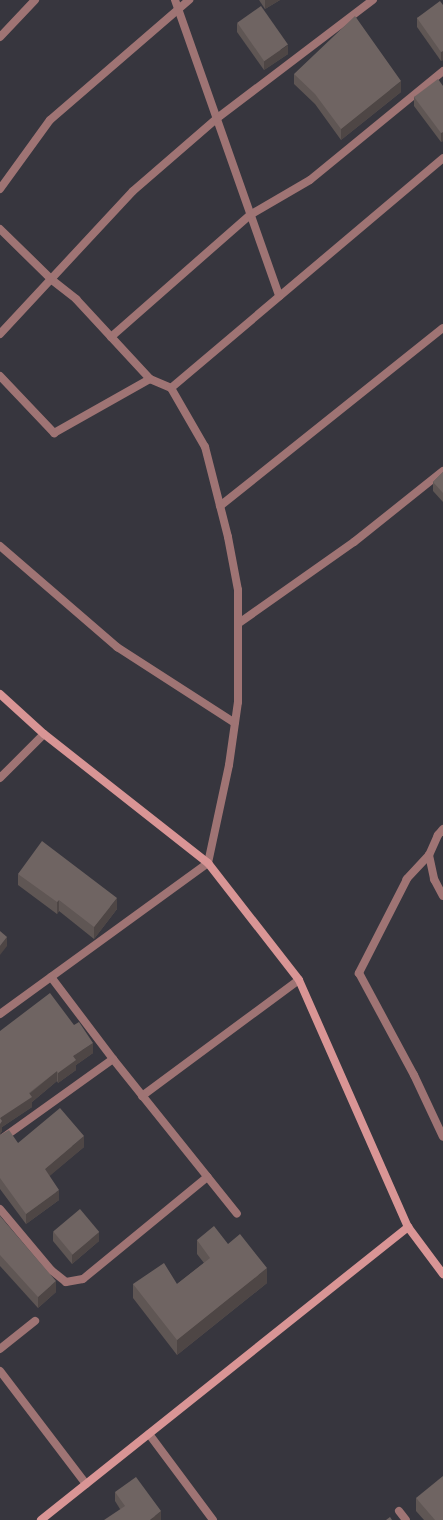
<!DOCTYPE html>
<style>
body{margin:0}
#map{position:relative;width:443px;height:1520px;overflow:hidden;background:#37363e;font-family:"Golos Text",sans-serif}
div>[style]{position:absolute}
.street>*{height:8px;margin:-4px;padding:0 4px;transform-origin:4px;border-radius:4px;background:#9f7474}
.secondary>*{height:8px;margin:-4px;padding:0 4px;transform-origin:4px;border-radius:4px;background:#d99595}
.wall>*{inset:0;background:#5f5654}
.shaded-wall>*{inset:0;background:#4e4645}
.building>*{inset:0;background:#6f6462;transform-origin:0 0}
span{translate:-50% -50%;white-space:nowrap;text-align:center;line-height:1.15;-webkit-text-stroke:3px #2d2b33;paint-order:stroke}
</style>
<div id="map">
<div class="street">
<div style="left:175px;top:0;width:314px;rotate:70.6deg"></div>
<div style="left:0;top:37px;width:51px;rotate:-46.6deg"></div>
<div style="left:0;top:189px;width:85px;rotate:-54.1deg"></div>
<div style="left:50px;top:120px;width:184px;rotate:-40.8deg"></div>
<div style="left:0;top:229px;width:73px;rotate:44.4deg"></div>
<div style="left:52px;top:280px;width:31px;rotate:38deg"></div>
<div style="left:76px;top:299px;width:109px;rotate:47.2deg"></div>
<div style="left:150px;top:379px;width:23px;rotate:23deg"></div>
<div style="left:0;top:334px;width:195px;rotate:-47.1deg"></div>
<div style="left:133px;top:191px;width:110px;rotate:-40.9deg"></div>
<div style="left:216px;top:119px;width:197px;rotate:-37.2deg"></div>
<div style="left:111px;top:337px;width:185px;rotate:-41.3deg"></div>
<div style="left:250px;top:215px;width:69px;rotate:-30.3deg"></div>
<div style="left:310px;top:180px;width:172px;rotate:-39.3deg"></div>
<div style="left:0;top:376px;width:79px;rotate:46.5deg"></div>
<div style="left:54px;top:433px;width:110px;rotate:-29.4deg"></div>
<div style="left:220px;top:506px;width:285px;rotate:-38.6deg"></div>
<div style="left:0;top:546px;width:155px;rotate:40.8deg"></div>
<div style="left:117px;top:647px;width:140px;rotate:32.8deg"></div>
<div style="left:239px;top:623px;width:141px;rotate:-35.2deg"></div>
<div style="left:354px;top:542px;width:114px;rotate:-38.6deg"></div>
<div style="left:0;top:778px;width:62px;rotate:-45deg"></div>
<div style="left:443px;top:829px;width:8px;rotate:130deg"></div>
<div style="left:438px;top:835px;width:22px;rotate:114deg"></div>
<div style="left:429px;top:855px;width:25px;rotate:78deg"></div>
<div style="left:434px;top:879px;width:19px;rotate:62deg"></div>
<div style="left:429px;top:855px;width:33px;rotate:133deg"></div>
<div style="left:407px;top:879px;width:106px;rotate:117.1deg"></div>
<div style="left:359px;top:973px;width:116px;rotate:61.7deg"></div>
<div style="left:414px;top:1075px;width:68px;rotate:64.9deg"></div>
<div style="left:51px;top:977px;width:103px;rotate:52.9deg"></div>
<div style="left:0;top:1014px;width:257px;rotate:-36deg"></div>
<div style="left:208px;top:863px;width:100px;rotate:-77.9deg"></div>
<div style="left:229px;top:765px;width:64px;rotate:-81.9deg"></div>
<div style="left:238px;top:702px;width:112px;rotate:-90deg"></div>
<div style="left:238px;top:590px;width:54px;rotate:-100.7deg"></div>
<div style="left:228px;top:537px;width:93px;rotate:-104.3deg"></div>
<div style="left:205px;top:447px;width:68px;rotate:-120deg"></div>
<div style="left:171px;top:388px;width:356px;rotate:-40.2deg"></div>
<div style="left:142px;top:1096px;width:195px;rotate:-36.5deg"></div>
<div style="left:0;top:1140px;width:139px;rotate:-35.6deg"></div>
<div style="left:113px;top:1059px;width:198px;rotate:51.3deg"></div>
<div style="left:0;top:1209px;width:80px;rotate:50.1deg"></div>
<div style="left:51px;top:1270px;width:19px;rotate:39deg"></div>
<div style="left:66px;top:1282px;width:17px;rotate:-10deg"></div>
<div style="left:83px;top:1279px;width:161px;rotate:-39.4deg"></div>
<div style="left:0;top:1349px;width:45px;rotate:-38.7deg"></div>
<div style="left:0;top:1371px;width:142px;rotate:52.7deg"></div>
<div style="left:149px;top:1434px;width:107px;rotate:53.3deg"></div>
<div style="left:399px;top:1511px;width:11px;rotate:52deg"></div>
</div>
<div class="secondary">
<div style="left:0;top:694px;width:59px;rotate:42.3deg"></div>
<div style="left:44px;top:734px;width:209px;rotate:38.2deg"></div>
<div style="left:208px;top:863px;width:148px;rotate:52.1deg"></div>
<div style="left:299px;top:980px;width:270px;rotate:66.2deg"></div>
<div style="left:408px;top:1227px;width:59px;rotate:53.3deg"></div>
<div style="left:41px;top:1520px;width:470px;rotate:-38.6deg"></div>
</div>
<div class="wall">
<div style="clip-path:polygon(259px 0,280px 0,265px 9px)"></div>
<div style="clip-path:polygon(443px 5px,443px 60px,441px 61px,417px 27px,417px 18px)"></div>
<div style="clip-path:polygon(237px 23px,288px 54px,264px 70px,237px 32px)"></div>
<div style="clip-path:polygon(294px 74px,401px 92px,341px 140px,315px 104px,294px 84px)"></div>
<div style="clip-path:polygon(443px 86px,443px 141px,441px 142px,414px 106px,414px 97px)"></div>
<div style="clip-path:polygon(443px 472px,443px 502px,433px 491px,433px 482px)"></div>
<div style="clip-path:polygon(18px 874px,117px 909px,94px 939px,59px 911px,57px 914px,18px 885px)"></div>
<div style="clip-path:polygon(0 1031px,93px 1053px,76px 1065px,76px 1070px,58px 1083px,57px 1081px,32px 1102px,32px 1107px,2px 1127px,2px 1131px,0 1134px)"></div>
<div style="clip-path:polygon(0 1135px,18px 1143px,84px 1147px,49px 1176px,59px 1200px,26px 1224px,0 1189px)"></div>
<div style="clip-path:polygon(0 1216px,56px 1292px,38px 1308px,0 1266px)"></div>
<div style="clip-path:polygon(53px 1232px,99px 1241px,72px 1264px,53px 1241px)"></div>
<div style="clip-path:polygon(197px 1240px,228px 1244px,267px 1283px,177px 1355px,133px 1298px,133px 1284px,177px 1284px,204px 1263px,197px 1254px)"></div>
<div style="clip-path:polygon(115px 1492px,161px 1520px,120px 1509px,115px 1501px)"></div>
<div style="clip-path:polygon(416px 1498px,443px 1520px,424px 1520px,416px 1511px)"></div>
</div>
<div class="shaded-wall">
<div style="clip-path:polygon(265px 0,280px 0,265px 9px)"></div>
<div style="clip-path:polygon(288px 45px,288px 54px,264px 70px,264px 61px)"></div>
<div style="clip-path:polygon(443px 51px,443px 60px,441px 61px,441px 52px)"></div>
<div style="clip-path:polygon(401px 81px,401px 92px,341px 140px,341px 129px)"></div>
<div style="clip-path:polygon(443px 132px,443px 141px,441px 142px,441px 133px)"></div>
<div style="clip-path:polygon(117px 898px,117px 909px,94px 939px,94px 927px)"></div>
<div style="clip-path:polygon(59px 900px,59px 911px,57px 914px,57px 902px)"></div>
<div style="clip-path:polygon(7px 937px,7px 946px,0 955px,0 946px)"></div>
<div style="clip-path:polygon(93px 1043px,93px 1053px,76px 1065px,76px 1070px,58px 1083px,58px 1073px,73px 1056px)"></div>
<div style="clip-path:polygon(57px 1071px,57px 1081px,32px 1102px,32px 1107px,2px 1127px,2px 1131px,0 1134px,0 1118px)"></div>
<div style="clip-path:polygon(84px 1136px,84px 1147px,45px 1180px,45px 1169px)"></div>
<div style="clip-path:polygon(59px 1190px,59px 1200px,26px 1224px,26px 1214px)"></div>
<div style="clip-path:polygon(99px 1232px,99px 1241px,72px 1264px,72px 1255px)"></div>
<div style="clip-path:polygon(267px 1268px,267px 1283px,177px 1355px,177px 1340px)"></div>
<div style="clip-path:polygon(56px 1281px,56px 1292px,38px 1308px,38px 1297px)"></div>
<div style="clip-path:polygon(161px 1511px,161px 1520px,150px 1520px)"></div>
</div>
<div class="building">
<div style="clip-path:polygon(440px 1px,443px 5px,443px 51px,441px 52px,417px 18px)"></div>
<div style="left:261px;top:6px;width:47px;height:29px;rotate:55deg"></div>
<div style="clip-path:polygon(355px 16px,401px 81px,341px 129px,315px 94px,294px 74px)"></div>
<div style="clip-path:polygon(438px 79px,443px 86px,443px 132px,441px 133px,414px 97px)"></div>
<div style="clip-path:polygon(443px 472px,443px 493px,433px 482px)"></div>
<div style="clip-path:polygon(42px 841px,117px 898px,94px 927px,59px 900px,57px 902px,18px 874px)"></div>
<div style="clip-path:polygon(0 931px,7px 937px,0 946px)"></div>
<div style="clip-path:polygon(50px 993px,74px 1025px,79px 1022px,93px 1043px,73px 1056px,76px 1060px,58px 1073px,57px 1071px,29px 1093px,32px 1097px,0 1118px,2px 1121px,0 1124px,0 1031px)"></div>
<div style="clip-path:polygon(60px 1108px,84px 1136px,45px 1169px,59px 1190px,26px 1214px,0 1178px,0 1135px,9px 1130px,18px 1143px)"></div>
<div style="left:80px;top:1209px;width:30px;height:35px;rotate:50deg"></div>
<div style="clip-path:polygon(0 1216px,56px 1281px,38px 1297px,0 1255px)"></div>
<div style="clip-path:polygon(214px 1226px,228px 1244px,240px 1234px,267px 1268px,177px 1340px,133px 1284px,164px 1263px,177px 1284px,210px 1258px,197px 1240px)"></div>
<div style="clip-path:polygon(443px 1476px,443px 1520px,435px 1520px,416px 1498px)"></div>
<div style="clip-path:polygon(136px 1477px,161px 1511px,150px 1520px,104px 1520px,125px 1506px,115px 1492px)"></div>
<div style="clip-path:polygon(390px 1517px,392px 1520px,386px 1520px)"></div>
</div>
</div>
